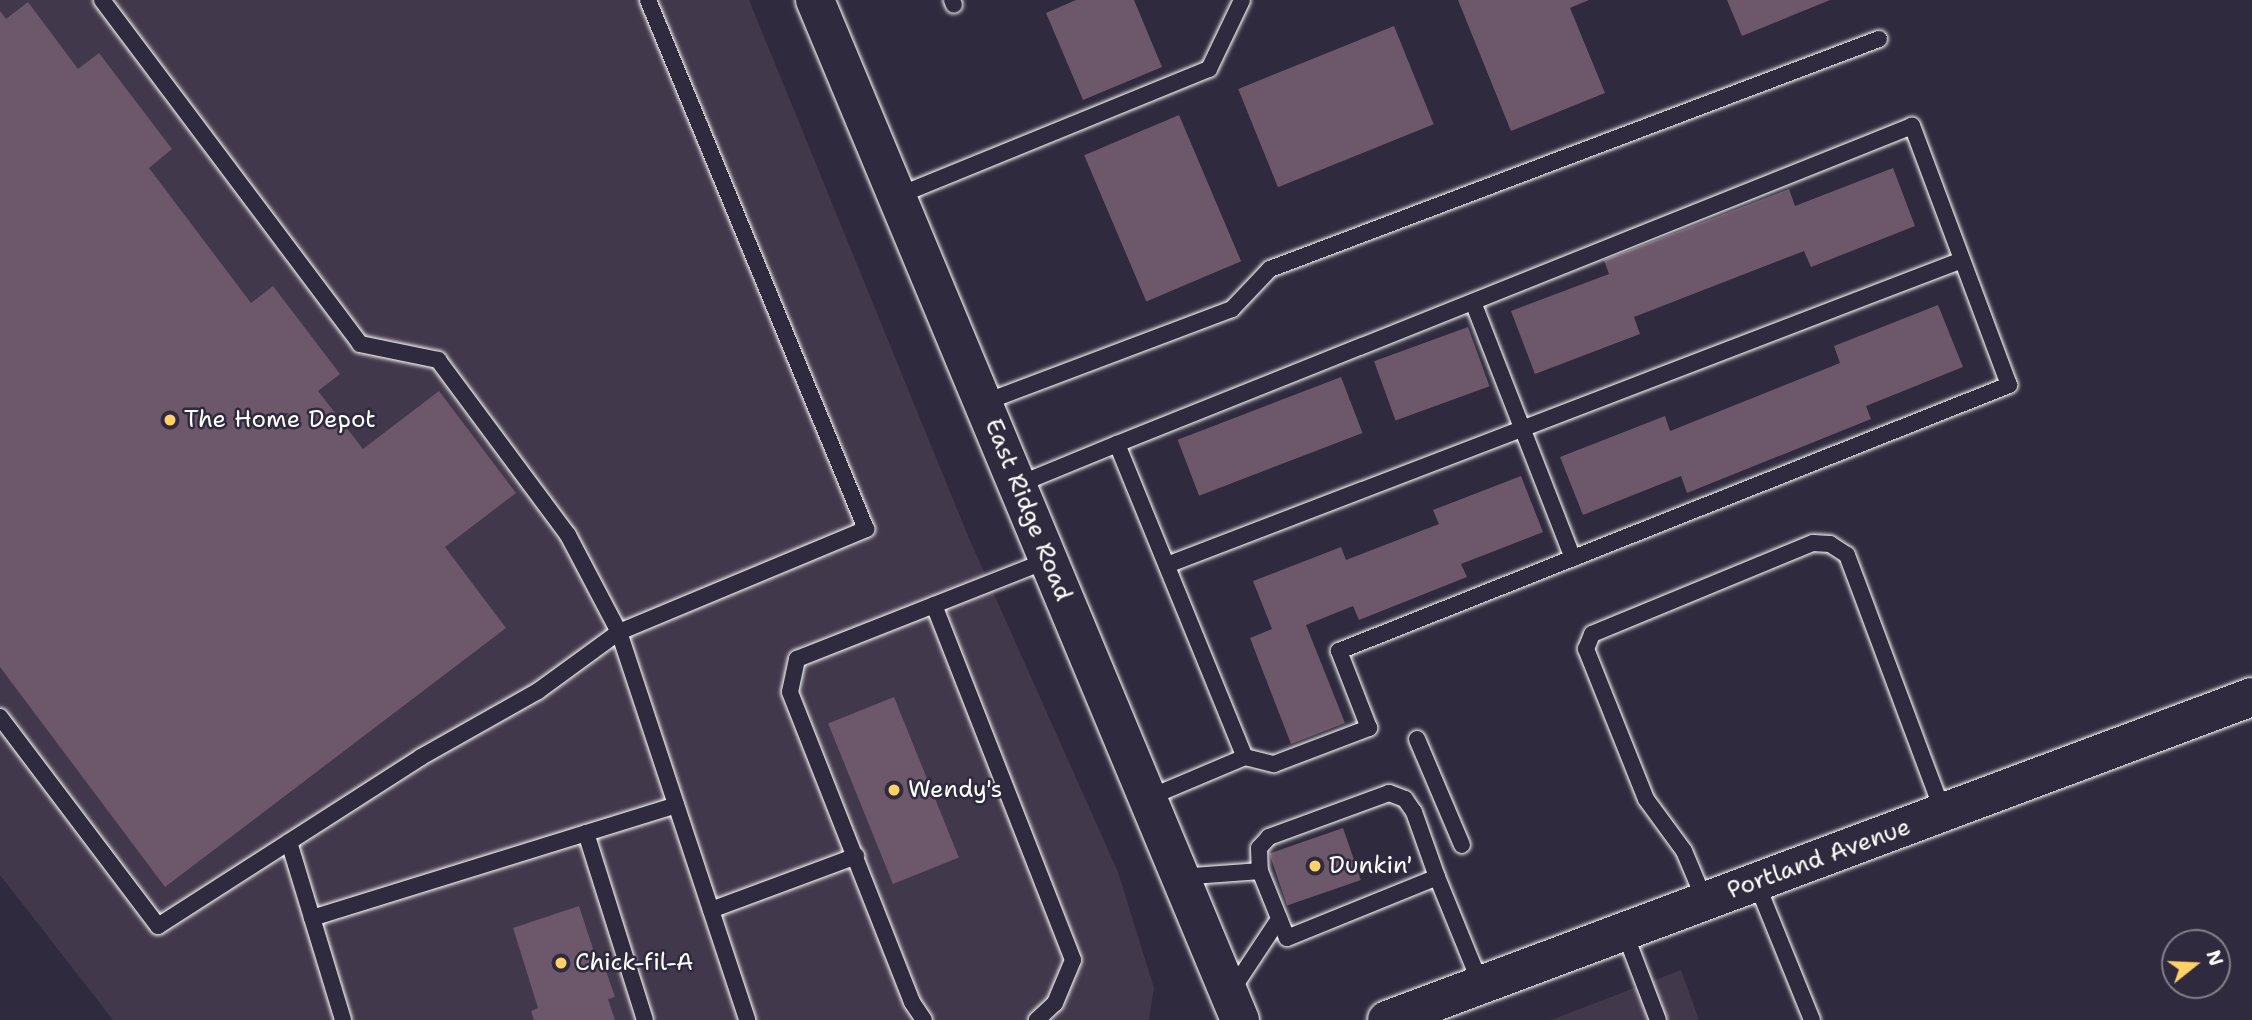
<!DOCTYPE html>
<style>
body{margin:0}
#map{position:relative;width:2252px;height:1020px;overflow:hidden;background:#2f2a3d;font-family:"Shantell Sans",sans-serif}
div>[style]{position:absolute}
.built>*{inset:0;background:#42384b}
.building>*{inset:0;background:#6d576b;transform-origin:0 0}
.roads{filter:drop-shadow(0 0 2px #fff) drop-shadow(0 0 2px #fff)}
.lane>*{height:16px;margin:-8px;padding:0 8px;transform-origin:8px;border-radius:8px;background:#2f2a3d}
.secondary>*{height:38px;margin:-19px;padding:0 19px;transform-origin:19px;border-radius:19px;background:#2f2a3d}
.dots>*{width:19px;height:19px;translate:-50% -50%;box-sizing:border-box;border:4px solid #2f2a3d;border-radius:50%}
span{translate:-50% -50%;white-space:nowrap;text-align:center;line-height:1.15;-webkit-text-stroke:5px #2f2a3d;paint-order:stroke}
.poi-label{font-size:24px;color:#fff}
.left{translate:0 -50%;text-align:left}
.street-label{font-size:24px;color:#fff}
.north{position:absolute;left:2161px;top:929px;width:70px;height:70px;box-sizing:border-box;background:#2f2a3d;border:2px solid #827f8b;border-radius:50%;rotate:72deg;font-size:19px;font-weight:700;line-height:28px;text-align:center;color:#fff}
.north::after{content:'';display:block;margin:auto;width:24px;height:32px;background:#ffd166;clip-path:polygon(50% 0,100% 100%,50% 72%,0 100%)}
</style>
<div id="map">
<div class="built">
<div style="clip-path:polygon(0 0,749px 0,968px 536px,1118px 872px,1154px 988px,1149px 1020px,113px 1020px,0 875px)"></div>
<div style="clip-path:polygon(1681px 970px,1699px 1020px,1551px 1020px)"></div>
</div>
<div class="building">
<div style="clip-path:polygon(1076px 0,1134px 0,1162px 67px,1083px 100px,1046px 13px)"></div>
<div style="clip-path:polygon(1458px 0,1589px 0,1570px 8px,1605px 93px,1511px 131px)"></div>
<div style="clip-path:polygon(1727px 0,1830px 0,1742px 36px)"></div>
<div style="clip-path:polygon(28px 2px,78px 69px,99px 53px,172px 149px,149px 168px,251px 303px,273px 286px,340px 374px,318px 391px,363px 449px,439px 391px,516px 493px,445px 547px,506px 628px,165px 887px,0 667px,0 11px,6px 19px)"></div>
<div style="left:1394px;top:26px;width:106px;height:168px;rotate:68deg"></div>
<div style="left:1179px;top:115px;width:159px;height:103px;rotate:67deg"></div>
<div style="clip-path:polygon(1893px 168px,1915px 226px,1811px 267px,1804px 251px,1634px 317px,1640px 334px,1535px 374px,1511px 311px,1609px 274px,1604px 260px,1789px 189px,1795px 206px)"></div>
<div style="clip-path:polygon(1938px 305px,1963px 367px,1866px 406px,1871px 419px,1687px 493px,1681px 476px,1583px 515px,1560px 457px,1665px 416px,1670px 431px,1840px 363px,1834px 346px)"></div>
<div style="left:1468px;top:327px;width:63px;height:100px;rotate:70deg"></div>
<div style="left:1341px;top:377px;width:60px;height:175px;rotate:69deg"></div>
<div style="clip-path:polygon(1521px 476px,1543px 532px,1461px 564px,1467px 577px,1359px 620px,1353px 606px,1306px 625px,1345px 723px,1291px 744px,1250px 638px,1272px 629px,1253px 581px,1341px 547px,1346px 560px,1439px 524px,1433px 510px)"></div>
<div style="left:894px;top:697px;width:173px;height:71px;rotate:68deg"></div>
<div style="left:1343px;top:828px;width:55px;height:78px;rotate:71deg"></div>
<div style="clip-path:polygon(579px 906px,598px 964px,603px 962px,615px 997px,608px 999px,615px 1020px,534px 1020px,531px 1011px,538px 1008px,513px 928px)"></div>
</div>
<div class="roads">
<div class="lane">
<div style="left:102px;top:0;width:430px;rotate:53.1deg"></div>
<div style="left:360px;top:344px;width:80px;rotate:11.6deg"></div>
<div style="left:438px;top:360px;width:218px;rotate:53.4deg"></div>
<div style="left:568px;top:535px;width:110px;rotate:62.3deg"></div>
<div style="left:619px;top:632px;width:409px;rotate:71.7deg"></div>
<div style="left:952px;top:0;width:5px;rotate:68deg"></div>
<div style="left:895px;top:197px;width:339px;rotate:-22.2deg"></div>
<div style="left:1209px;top:69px;width:76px;rotate:-64.4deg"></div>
<div style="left:1473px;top:302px;width:275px;rotate:68.7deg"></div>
<div style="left:983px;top:403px;width:266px;rotate:-20.7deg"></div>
<div style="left:1232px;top:309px;width:55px;rotate:-46.5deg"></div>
<div style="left:1270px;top:269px;width:651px;rotate:-20.69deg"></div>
<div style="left:1017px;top:485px;width:108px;rotate:-22.3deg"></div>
<div style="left:1117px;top:444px;width:338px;rotate:67.8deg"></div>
<div style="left:1245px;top:757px;width:30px;rotate:14deg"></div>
<div style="left:1274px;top:764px;width:102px;rotate:-20.8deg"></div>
<div style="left:1369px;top:728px;width:83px;rotate:-111.3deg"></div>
<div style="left:1339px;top:651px;width:721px;rotate:-21.65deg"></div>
<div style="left:2009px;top:385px;width:277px;rotate:-110.5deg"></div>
<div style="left:1912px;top:126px;width:856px;rotate:158.2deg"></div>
<div style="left:1167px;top:565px;width:851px;rotate:-20.99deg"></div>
<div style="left:934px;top:605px;width:381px;rotate:68.6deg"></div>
<div style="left:1073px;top:960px;width:47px;rotate:112.7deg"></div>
<div style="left:1055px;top:1003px;width:25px;rotate:137deg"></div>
<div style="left:0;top:717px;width:262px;rotate:52.9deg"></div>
<div style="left:158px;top:926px;width:313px;rotate:-32.7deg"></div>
<div style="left:421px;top:757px;width:134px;rotate:-29.4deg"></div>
<div style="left:538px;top:691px;width:100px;rotate:-36.1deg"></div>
<div style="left:619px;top:632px;width:268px;rotate:-22.6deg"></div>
<div style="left:866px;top:529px;width:572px;rotate:-112.4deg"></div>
<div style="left:1417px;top:739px;width:115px;rotate:67deg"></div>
<div style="left:1148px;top:798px;width:105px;rotate:-22.9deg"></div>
<div style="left:586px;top:833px;width:196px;rotate:72.5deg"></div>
<div style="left:289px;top:842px;width:186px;rotate:73.1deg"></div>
<div style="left:1180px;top:877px;width:80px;rotate:-4.3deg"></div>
<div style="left:1437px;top:877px;width:69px;rotate:-109.5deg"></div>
<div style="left:1414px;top:812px;width:16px;rotate:-125deg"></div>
<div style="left:1405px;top:799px;width:17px;rotate:-159deg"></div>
<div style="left:1389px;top:793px;width:128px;rotate:159.9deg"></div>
<div style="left:1269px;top:837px;width:15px;rotate:132deg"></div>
<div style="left:1259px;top:848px;width:23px;rotate:88deg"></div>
<div style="left:1260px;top:871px;width:72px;rotate:68.1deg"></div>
<div style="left:1287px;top:938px;width:162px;rotate:-22.1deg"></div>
<div style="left:1437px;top:877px;width:117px;rotate:67.8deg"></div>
<div style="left:1756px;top:882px;width:149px;rotate:67.9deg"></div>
<div style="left:1705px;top:901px;width:54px;rotate:-112.8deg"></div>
<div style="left:1684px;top:851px;width:64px;rotate:-126.2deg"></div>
<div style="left:1646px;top:799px;width:162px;rotate:-111.8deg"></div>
<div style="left:1586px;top:649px;width:16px;rotate:-68deg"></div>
<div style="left:1592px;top:634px;width:239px;rotate:-22.4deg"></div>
<div style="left:1813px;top:543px;width:17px;rotate:3deg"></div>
<div style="left:1830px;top:544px;width:20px;rotate:33deg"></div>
<div style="left:1847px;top:555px;width:274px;rotate:69.5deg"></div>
<div style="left:711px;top:910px;width:155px;rotate:-20.4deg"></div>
<div style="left:312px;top:918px;width:381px;rotate:-17.2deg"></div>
<div style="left:1624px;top:931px;width:95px;rotate:69.1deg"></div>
<div style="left:1230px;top:993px;width:89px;rotate:-56.5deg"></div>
<div style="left:924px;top:1020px;width:22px;rotate:-124deg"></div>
<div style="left:912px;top:1002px;width:333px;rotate:-111.5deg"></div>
<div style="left:790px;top:692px;width:34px;rotate:-78deg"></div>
<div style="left:797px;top:659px;width:270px;rotate:-21.5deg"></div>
</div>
<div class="secondary">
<div style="left:815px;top:0;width:1105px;rotate:67.38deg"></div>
<div style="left:1387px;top:1020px;width:923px;rotate:-20.48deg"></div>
</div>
</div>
<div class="dots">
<div style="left:170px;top:420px;background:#ffd166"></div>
<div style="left:894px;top:790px;background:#ffd166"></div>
<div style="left:1315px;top:866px;background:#ffd166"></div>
<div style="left:561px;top:963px;background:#ffd166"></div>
</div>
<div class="poi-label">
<span class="left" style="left:184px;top:420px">The Home Depot</span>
<span class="left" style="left:908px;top:790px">Wendy's</span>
<span class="left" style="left:1329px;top:866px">Dunkin'</span>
<span class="left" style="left:575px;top:963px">Chick-fil-A</span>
</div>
<div class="street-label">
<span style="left:1028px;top:510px;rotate:68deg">East Ridge Road</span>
<span style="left:1819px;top:859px;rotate:-20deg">Portland Avenue</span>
</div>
<div class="north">N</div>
</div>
